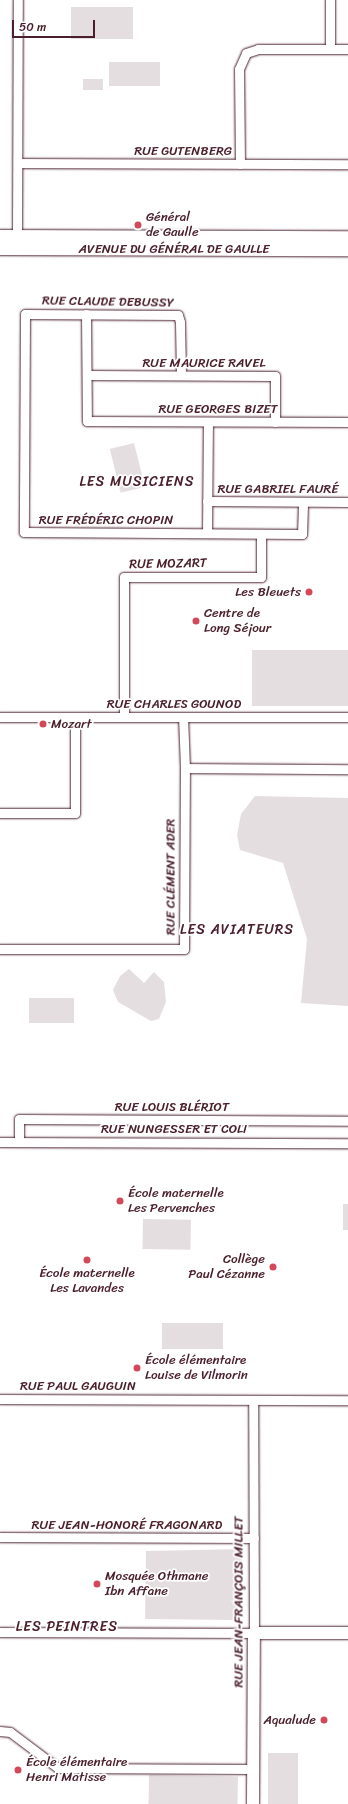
<!DOCTYPE html>
<meta charset="utf-8">
<style>
body{margin:0}
#map{position:relative;width:348px;height:1804px;overflow:hidden;background:#fff;font-family:Sriracha,sans-serif}
div>[style]{position:absolute}
.green>*{inset:0;background:#e5dee0;transform-origin:0 0}
.roads{filter:drop-shadow(0 0 1px #4a1f2b) drop-shadow(0 0 1px #4a1f2b)}
.minor>*{height:9px;margin:-4.5px;padding:0 4.5px;transform-origin:4.5px;border-radius:4.5px;background:#fff}
.tertiary>*{height:12px;margin:-6px;padding:0 6px;transform-origin:6px;border-radius:6px;background:#fff}
.secondary>*{height:13px;margin:-6.5px;padding:0 6.5px;transform-origin:6.5px;border-radius:6.5px;background:#fff}
.dots>*{width:11px;height:11px;translate:-50% -50%;box-sizing:border-box;border:2px solid #fff;border-radius:50%}
span{translate:-50% -50%;white-space:nowrap;text-align:center;line-height:1.15;-webkit-text-stroke:3.5px #fff;paint-order:stroke}
.street-label{font-size:13px;color:#4a1f2b}
.poi-label{font-size:13px;color:#4a1f2b}
.left{translate:0 -50%;text-align:left}
.right{translate:-100% -50%;text-align:right}
.neighbourhood-label{font-size:14px;color:#4a1f2b;letter-spacing:1px}
.scale{position:absolute;left:12px;top:20px;width:83px;height:18px;box-sizing:border-box;border:2px solid #4a1f2b;border-top:0;padding-left:5px;font-size:12px;line-height:14px;white-space:nowrap;color:#4a1f2b;-webkit-text-stroke:3px #fff;paint-order:stroke}
</style>
<div id="map">
<div class="green">
<div style="left:71px;top:7px;width:62px;height:32px"></div>
<div style="left:109px;top:62px;width:51px;height:24px"></div>
<div style="left:83px;top:79px;width:20px;height:11px"></div>
<div style="left:134px;top:443px;width:45px;height:25px;rotate:76deg"></div>
<div style="left:252px;top:650px;width:96px;height:56px"></div>
<div style="clip-path:polygon(255px 796px,348px 798px,348px 1006px,301px 1003px,307px 939px,283px 863px,240px 850px,237px 835px,241px 814px)"></div>
<div style="clip-path:polygon(129px 969px,144px 983px,154px 972px,164px 982px,166px 1002px,159px 1019px,151px 1021px,118px 1002px,113px 990px,120px 976px)"></div>
<div style="left:29px;top:998px;width:45px;height:25px"></div>
<div style="left:343px;top:1204px;width:5px;height:26px"></div>
<div style="left:143px;top:1219px;width:48px;height:30px;rotate:1deg"></div>
<div style="left:162px;top:1323px;width:61px;height:26px"></div>
<div style="clip-path:polygon(242px 1549px,240px 1613px,235px 1620px,145px 1619px,146px 1551px)"></div>
<div style="left:268px;top:1753px;width:30px;height:51px"></div>
<div style="left:149px;top:1775px;width:89px;height:29px;rotate:1deg"></div>
</div>
<div class="roads">
<div class="minor">
<div style="left:330px;top:49px;width:49px;rotate:-90deg"></div>
<div style="left:18px;top:163px;width:330px;rotate:0.2deg"></div>
<div style="left:240px;top:164px;width:95px;rotate:-90.6deg"></div>
<div style="left:239px;top:69px;width:17px;rotate:-66deg"></div>
<div style="left:246px;top:53px;width:13px;rotate:-18deg"></div>
<div style="left:258px;top:49px;width:90px"></div>
<div style="left:17px;top:236px;width:236px;rotate:-89.8deg"></div>
<div style="left:86px;top:314px;width:107px;rotate:89.5deg"></div>
<div style="left:87px;top:421px;width:261px;rotate:0.2deg"></div>
<div style="left:87px;top:375px;width:188px;rotate:0.3deg"></div>
<div style="left:275px;top:376px;width:46px;rotate:90deg"></div>
<div style="left:181px;top:375px;width:53px;rotate:-91.1deg"></div>
<div style="left:180px;top:322px;width:7px;rotate:-106deg"></div>
<div style="left:178px;top:315px;width:153px;rotate:-179.6deg"></div>
<div style="left:25px;top:314px;width:218px;rotate:90.3deg"></div>
<div style="left:24px;top:532px;width:278px;rotate:0.4deg"></div>
<div style="left:302px;top:534px;width:32px;rotate:-88deg"></div>
<div style="left:207px;top:501px;width:141px;rotate:0.4deg"></div>
<div style="left:207px;top:533px;width:111px;rotate:-89.5deg"></div>
<div style="left:0;top:717px;width:348px"></div>
<div style="left:124px;top:717px;width:140px;rotate:-90deg"></div>
<div style="left:124px;top:577px;width:137px"></div>
<div style="left:261px;top:577px;width:43px;rotate:-90deg"></div>
<div style="left:185px;top:768px;width:163px;rotate:0.4deg"></div>
<div style="left:0;top:813px;width:75px"></div>
<div style="left:75px;top:813px;width:96px;rotate:-90deg"></div>
<div style="left:0;top:949px;width:184px"></div>
<div style="left:184px;top:949px;width:181px;rotate:-89.7deg"></div>
<div style="left:185px;top:768px;width:51px;rotate:-92.2deg"></div>
<div style="left:0;top:1142px;width:348px;rotate:0.2deg"></div>
<div style="left:19px;top:1142px;width:23px;rotate:-90deg"></div>
<div style="left:19px;top:1119px;width:329px;rotate:0.3deg"></div>
<div style="left:0;top:1399px;width:348px;rotate:0.2deg"></div>
<div style="left:0;top:1537px;width:254px;rotate:0.2deg"></div>
<div style="left:0;top:1632px;width:254px;rotate:0.2deg"></div>
<div style="left:254px;top:1633px;width:233px;rotate:-90.2deg"></div>
<div style="left:0;top:1731px;width:10px;rotate:6deg"></div>
<div style="left:10px;top:1732px;width:60px;rotate:36.9deg"></div>
<div style="left:58px;top:1768px;width:195px;rotate:0.3deg"></div>
</div>
<div class="tertiary">
<div style="left:253px;top:1804px;width:171px;rotate:-89.7deg"></div>
<div style="left:254px;top:1633px;width:94px"></div>
</div>
<div class="secondary">
<div style="left:0;top:236px;width:348px;rotate:0.2deg"></div>
<div style="left:0;top:248px;width:348px;rotate:0.2deg"></div>
</div>
</div>
<div class="dots">
<div style="left:138px;top:225px;background:#d1495b"></div>
<div style="left:309px;top:592px;background:#d1495b"></div>
<div style="left:196px;top:621px;background:#d1495b"></div>
<div style="left:43px;top:724px;background:#d1495b"></div>
<div style="left:120px;top:1201px;background:#d1495b"></div>
<div style="left:87px;top:1260px;background:#d1495b"></div>
<div style="left:273px;top:1267px;background:#d1495b"></div>
<div style="left:137px;top:1368px;background:#d1495b"></div>
<div style="left:97px;top:1584px;background:#d1495b"></div>
<div style="left:324px;top:1720px;background:#d1495b"></div>
<div style="left:18px;top:1770px;background:#d1495b"></div>
</div>
<div class="street-label">
<span style="left:183px;top:151px">RUE GUTENBERG</span>
<span style="left:174px;top:249px">AVENUE DU GÉNÉRAL DE GAULLE</span>
<span style="left:108px;top:302px;rotate:1deg">RUE CLAUDE DEBUSSY</span>
<span style="left:204px;top:363px">RUE MAURICE RAVEL</span>
<span style="left:218px;top:409px">RUE GEORGES BIZET</span>
<span style="left:278px;top:489px">RUE GABRIEL FAURÉ</span>
<span style="left:106px;top:520px">RUE FRÉDÉRIC CHOPIN</span>
<span style="left:168px;top:564px;rotate:-1deg">RUE MOZART</span>
<span style="left:174px;top:704px">RUE CHARLES GOUNOD</span>
<span style="left:171px;top:877px;rotate:-90deg">RUE CLÉMENT ADER</span>
<span style="left:172px;top:1107px">RUE LOUIS BLÉRIOT</span>
<span style="left:174px;top:1129px">RUE NUNGESSER ET COLI</span>
<span style="left:78px;top:1386px">RUE PAUL GAUGUIN</span>
<span style="left:127px;top:1525px">RUE JEAN-HONORÉ FRAGONARD</span>
<span style="left:239px;top:1602px;rotate:-90deg">RUE JEAN-FRANÇOIS MILLET</span>
</div>
<div class="poi-label">
<span class="left" style="left:146px;top:225px">Général<br>de Gaulle</span>
<span class="right" style="left:301px;top:592px">Les Bleuets</span>
<span class="left" style="left:204px;top:621px">Centre de<br>Long Séjour</span>
<span class="left" style="left:51px;top:724px">Mozart</span>
<span class="left" style="left:128px;top:1201px">École maternelle<br>Les Pervenches</span>
<span class="right" style="left:265px;top:1267px">Collège<br>Paul Cézanne</span>
<span style="left:87px;top:1281px">École maternelle<br>Les Lavandes</span>
<span class="left" style="left:145px;top:1368px">École élémentaire<br>Louise de Vilmorin</span>
<span class="left" style="left:105px;top:1584px">Mosquée Othmane<br>Ibn Affane</span>
<span class="right" style="left:316px;top:1720px">Aqualude</span>
<span class="left" style="left:26px;top:1770px">École élémentaire<br>Henri Matisse</span>
</div>
<div class="neighbourhood-label">
<span style="left:137px;top:482px">LES MUSICIENS</span>
<span style="left:237px;top:930px">LES AVIATEURS</span>
<span style="left:67px;top:1627px">LES PEINTRES</span>
</div>
<div class="scale">50 m</div>
</div>
